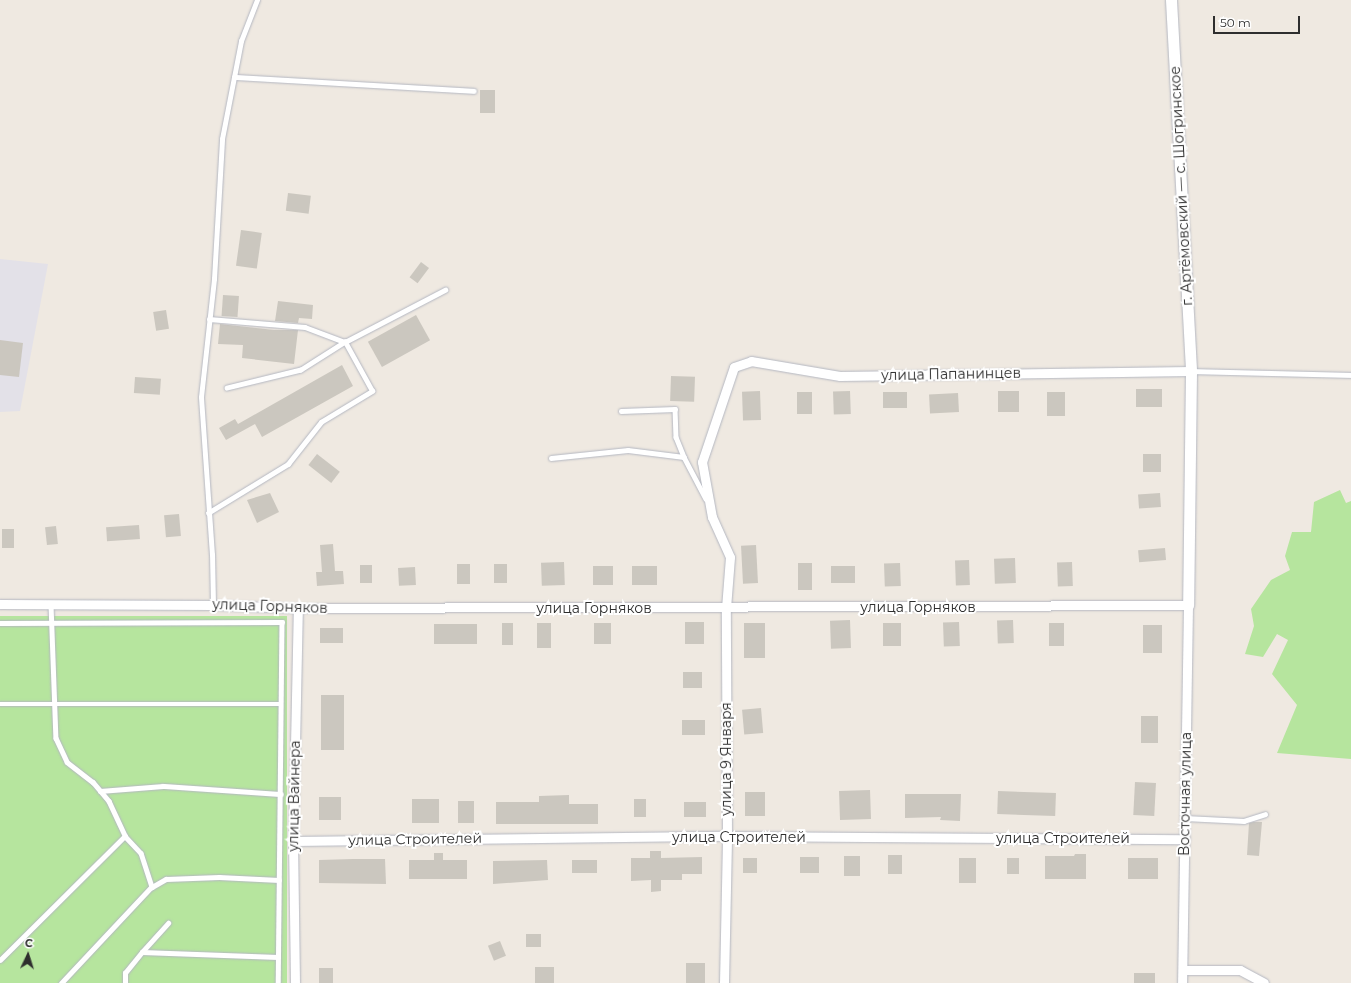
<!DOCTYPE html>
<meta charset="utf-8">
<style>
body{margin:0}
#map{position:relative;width:1351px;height:983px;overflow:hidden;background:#efe9e1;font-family:Montserrat,sans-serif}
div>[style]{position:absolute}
.industrial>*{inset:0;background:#e3e1e8}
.green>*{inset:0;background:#b6e59e;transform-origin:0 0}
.building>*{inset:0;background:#cbc7bf;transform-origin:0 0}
.roads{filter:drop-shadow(0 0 1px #b4b7c1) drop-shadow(0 0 1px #b4b7c1)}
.service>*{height:4.5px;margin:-2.25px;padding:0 2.25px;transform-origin:2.25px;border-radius:2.25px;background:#fff}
.minor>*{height:9px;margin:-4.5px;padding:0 4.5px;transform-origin:4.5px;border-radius:4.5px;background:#fff}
.tertiary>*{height:11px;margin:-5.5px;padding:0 5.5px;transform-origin:5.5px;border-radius:5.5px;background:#fff}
span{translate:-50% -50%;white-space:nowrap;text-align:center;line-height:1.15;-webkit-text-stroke:4px #fff;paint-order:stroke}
.street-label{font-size:14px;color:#2e2e2e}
.north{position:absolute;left:8px;top:935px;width:40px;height:40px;-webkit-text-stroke:3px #fff;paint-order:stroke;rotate:4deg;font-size:11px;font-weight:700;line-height:16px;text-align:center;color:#2e2e2e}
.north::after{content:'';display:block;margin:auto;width:14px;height:18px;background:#2e2e2e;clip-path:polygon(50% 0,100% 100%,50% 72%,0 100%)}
.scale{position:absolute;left:1213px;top:16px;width:87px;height:18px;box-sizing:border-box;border:2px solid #2e2e2e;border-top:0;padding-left:5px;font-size:12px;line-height:14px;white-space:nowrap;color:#2e2e2e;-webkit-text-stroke:3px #fff;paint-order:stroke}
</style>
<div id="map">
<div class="industrial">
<div style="clip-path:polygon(0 259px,48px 264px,20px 411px,0 412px)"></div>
</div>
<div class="green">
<div style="clip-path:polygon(1340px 490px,1346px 503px,1351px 501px,1351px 759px,1277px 753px,1297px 705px,1272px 674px,1288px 640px,1277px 634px,1263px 657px,1245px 654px,1254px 626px,1251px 609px,1271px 580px,1290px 570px,1285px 556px,1292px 532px,1311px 532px,1314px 502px)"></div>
<div style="left:0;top:616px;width:287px;height:367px"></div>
</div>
<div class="building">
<div style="left:480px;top:90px;width:15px;height:23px"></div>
<div style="left:288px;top:193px;width:23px;height:18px;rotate:7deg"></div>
<div style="left:241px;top:230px;width:21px;height:36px;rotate:8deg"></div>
<div style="left:421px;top:262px;width:10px;height:19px;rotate:37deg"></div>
<div style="left:223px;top:295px;width:16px;height:21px;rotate:4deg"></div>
<div style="clip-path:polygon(278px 301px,313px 305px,312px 319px,299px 318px,298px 323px,275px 321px)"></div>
<div style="left:166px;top:310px;width:19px;height:13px;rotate:81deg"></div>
<div style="left:416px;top:315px;width:29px;height:55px;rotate:61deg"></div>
<div style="clip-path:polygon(220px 324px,274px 330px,298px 330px,294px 364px,242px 358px,243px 345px,218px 344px)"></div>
<div style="clip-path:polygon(0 340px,23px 343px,19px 377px,0 375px)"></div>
<div style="clip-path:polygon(342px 365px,353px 386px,262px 437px,255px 424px,226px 440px,219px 428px,235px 419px,238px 424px)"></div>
<div style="left:671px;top:376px;width:24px;height:25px;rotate:2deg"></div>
<div style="left:135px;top:377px;width:26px;height:16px;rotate:4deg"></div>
<div style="left:1136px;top:389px;width:26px;height:18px"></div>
<div style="left:760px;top:391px;width:29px;height:18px;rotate:88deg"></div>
<div style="left:850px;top:391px;width:23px;height:17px;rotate:88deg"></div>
<div style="left:998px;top:391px;width:21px;height:21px"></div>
<div style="left:797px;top:392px;width:15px;height:22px"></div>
<div style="left:883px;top:392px;width:24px;height:16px"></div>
<div style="left:1047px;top:392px;width:18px;height:24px"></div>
<div style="left:958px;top:393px;width:19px;height:29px;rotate:87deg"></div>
<div style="left:317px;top:454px;width:29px;height:14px;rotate:38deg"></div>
<div style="left:1143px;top:454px;width:18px;height:18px"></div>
<div style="clip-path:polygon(270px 493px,279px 512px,257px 523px,247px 500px)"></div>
<div style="left:1160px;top:493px;width:14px;height:22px;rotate:86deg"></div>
<div style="left:179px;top:514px;width:22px;height:15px;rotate:85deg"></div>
<div style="left:139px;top:525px;width:14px;height:33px;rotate:86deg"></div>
<div style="left:56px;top:526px;width:18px;height:11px;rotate:84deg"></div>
<div style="left:2px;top:529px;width:12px;height:19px"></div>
<div style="clip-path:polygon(333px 544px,335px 571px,343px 571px,344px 584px,317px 586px,316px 572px,322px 572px,320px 545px)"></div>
<div style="left:756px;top:545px;width:38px;height:15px;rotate:87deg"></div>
<div style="left:1165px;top:548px;width:12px;height:27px;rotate:85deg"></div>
<div style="left:1015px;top:558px;width:25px;height:21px;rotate:88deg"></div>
<div style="left:969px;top:560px;width:25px;height:14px;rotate:88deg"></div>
<div style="left:564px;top:562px;width:23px;height:23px;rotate:88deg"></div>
<div style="left:1072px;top:562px;width:24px;height:15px;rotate:88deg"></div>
<div style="left:798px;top:563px;width:14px;height:27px"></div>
<div style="left:900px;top:563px;width:23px;height:16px;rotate:88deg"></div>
<div style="left:457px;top:564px;width:13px;height:20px"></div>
<div style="left:494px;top:564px;width:13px;height:19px"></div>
<div style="left:360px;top:565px;width:12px;height:18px"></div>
<div style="left:593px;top:566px;width:20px;height:19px"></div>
<div style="left:632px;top:566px;width:25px;height:19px"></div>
<div style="left:831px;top:566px;width:24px;height:17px"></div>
<div style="left:415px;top:567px;width:18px;height:17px;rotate:87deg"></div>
<div style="left:850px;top:620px;width:28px;height:20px;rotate:88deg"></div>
<div style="left:1013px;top:620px;width:23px;height:16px;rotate:88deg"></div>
<div style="left:685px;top:622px;width:19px;height:22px"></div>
<div style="left:959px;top:622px;width:24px;height:16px;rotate:88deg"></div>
<div style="left:502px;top:623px;width:11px;height:22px"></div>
<div style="left:551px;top:623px;width:25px;height:14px;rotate:90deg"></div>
<div style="left:594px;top:623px;width:17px;height:21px"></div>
<div style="left:744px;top:623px;width:21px;height:35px"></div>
<div style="left:883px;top:623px;width:18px;height:23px"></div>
<div style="left:1049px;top:623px;width:15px;height:23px"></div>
<div style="left:434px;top:624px;width:43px;height:20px"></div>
<div style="left:1143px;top:625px;width:19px;height:28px"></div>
<div style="left:320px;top:628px;width:23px;height:15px"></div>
<div style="left:683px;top:672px;width:19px;height:16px"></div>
<div style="left:321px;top:695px;width:23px;height:55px"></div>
<div style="left:761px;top:708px;width:25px;height:19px;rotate:85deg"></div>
<div style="left:1141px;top:716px;width:17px;height:27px"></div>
<div style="left:682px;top:720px;width:23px;height:15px"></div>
<div style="left:1135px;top:782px;width:21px;height:33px;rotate:3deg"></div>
<div style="left:870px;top:790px;width:29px;height:31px;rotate:88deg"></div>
<div style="left:998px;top:791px;width:58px;height:23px;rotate:2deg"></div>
<div style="left:745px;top:792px;width:20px;height:24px"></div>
<div style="clip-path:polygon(905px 794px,961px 794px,960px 821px,940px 820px,941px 817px,905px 818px)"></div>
<div style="clip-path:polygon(569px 795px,569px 804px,598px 804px,598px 824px,496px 824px,496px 802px,539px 802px,539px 796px)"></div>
<div style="left:319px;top:797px;width:22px;height:23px"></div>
<div style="left:412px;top:799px;width:27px;height:24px"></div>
<div style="left:646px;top:799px;width:18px;height:12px;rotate:90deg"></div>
<div style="left:458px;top:801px;width:16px;height:22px"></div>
<div style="left:684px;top:802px;width:22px;height:15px"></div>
<div style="clip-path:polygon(1253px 822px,1262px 822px,1259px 856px,1247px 855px,1249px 823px)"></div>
<div style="clip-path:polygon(650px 851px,661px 851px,661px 858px,702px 857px,702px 874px,682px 874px,682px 880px,661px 880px,661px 891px,651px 892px,651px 880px,631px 881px,631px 858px,650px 858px)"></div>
<div style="clip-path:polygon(434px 853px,443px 853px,443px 860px,467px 860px,467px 879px,409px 879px,409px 860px,434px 860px)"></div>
<div style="clip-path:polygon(1075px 854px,1086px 854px,1086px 879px,1045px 879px,1045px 856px,1074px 856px)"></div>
<div style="left:888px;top:855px;width:14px;height:19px"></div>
<div style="left:844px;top:856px;width:16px;height:20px"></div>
<div style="left:800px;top:857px;width:19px;height:16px"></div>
<div style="left:743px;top:858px;width:14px;height:15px"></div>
<div style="left:959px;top:858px;width:17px;height:25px"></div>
<div style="left:1007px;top:858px;width:12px;height:16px"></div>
<div style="left:1158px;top:858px;width:21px;height:30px;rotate:90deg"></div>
<div style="clip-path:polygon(353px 859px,385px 859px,386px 884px,319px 883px,319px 860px)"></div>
<div style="clip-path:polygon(547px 860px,548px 880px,493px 884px,493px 861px)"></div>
<div style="left:572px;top:860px;width:25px;height:13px"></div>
<div style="left:526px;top:934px;width:15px;height:13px"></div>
<div style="left:500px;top:941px;width:16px;height:13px;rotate:68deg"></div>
<div style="left:686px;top:963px;width:19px;height:20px"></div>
<div style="left:535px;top:967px;width:19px;height:16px"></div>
<div style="left:319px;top:968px;width:14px;height:15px"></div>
<div style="left:1134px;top:973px;width:21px;height:10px"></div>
</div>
<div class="roads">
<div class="service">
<div style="left:234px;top:77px;width:240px;rotate:3.3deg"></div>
<div style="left:209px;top:319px;width:96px;rotate:4.8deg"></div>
<div style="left:305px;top:327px;width:43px;rotate:20.6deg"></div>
<div style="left:345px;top:342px;width:113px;rotate:-27.5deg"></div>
<div style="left:1191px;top:371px;width:160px;rotate:1.4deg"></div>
<div style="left:621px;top:411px;width:54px;rotate:-2.1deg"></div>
<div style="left:675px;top:409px;width:28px;rotate:88deg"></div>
<div style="left:676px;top:437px;width:22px;rotate:68deg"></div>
<div style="left:551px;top:458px;width:77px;rotate:-5.9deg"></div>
<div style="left:628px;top:450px;width:56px;rotate:7.1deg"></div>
<div style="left:684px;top:457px;width:47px;rotate:62.4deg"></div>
<div style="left:208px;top:513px;width:94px;rotate:-31.5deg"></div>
<div style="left:288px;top:464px;width:53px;rotate:-51.8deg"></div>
<div style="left:321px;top:422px;width:60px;rotate:-31.3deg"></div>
<div style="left:372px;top:391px;width:56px;rotate:-118.9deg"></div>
<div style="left:345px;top:342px;width:52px;rotate:147.5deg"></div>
<div style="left:301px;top:370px;width:76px;rotate:166.3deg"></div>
<div style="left:51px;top:604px;width:134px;rotate:87.9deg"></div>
<div style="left:56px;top:738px;width:26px;rotate:65deg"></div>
<div style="left:67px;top:762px;width:33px;rotate:38deg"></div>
<div style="left:93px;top:782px;width:25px;rotate:50deg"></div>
<div style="left:109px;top:801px;width:38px;rotate:65deg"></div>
<div style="left:125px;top:836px;width:23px;rotate:47deg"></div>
<div style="left:141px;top:853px;width:36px;rotate:72deg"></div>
<div style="left:152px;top:887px;width:132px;rotate:133.2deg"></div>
<div style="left:213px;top:605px;width:50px;rotate:-91.1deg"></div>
<div style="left:212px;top:555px;width:158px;rotate:-94deg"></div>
<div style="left:201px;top:397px;width:119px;rotate:-83.7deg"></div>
<div style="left:214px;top:279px;width:140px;rotate:-86.7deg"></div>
<div style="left:222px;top:139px;width:100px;rotate:-79deg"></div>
<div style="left:241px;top:41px;width:44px;rotate:-68.7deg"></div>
<div style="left:0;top:623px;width:282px;rotate:-0.2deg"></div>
<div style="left:282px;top:622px;width:361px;rotate:90.6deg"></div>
<div style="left:0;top:704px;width:281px"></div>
<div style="left:100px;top:791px;width:63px;rotate:-4.5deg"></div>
<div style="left:163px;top:786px;width:118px;rotate:3.9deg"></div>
<div style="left:1185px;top:818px;width:59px;rotate:2.9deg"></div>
<div style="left:1244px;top:821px;width:22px;rotate:-18deg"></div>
<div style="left:152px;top:887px;width:16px;rotate:-30deg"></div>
<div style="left:166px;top:879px;width:53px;rotate:-2.2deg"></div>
<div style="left:219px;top:877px;width:60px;rotate:2.9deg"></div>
<div style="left:142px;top:952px;width:39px;rotate:-48deg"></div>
<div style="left:0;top:960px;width:176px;rotate:-44.8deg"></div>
<div style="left:125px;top:983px;width:10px;rotate:-90deg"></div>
<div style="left:125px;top:973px;width:27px;rotate:-51deg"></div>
<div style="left:142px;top:952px;width:136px;rotate:2.1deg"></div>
</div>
<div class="minor">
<div style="left:0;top:604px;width:213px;rotate:0.3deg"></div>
<div style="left:213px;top:605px;width:85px;rotate:2deg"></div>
<div style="left:298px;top:608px;width:890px;rotate:-0.19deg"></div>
<div style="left:1188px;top:605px;width:378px;rotate:90.9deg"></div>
<div style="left:293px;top:841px;width:434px;rotate:-0.7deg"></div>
<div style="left:727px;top:836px;width:458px;rotate:0.4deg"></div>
<div style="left:1183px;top:970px;width:57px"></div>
<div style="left:1240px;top:970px;width:27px;rotate:28deg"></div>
<div style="left:295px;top:983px;width:142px;rotate:-90.8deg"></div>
<div style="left:293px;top:841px;width:233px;rotate:-88.8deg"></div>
<div style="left:724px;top:983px;width:147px;rotate:-88.8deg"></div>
<div style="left:727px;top:836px;width:228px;rotate:-90.3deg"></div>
<div style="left:726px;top:608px;width:51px;rotate:-85.5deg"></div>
<div style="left:730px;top:557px;width:44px;rotate:-114.2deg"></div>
<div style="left:712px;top:517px;width:56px;rotate:-100.3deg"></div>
<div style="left:702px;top:462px;width:100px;rotate:-71.4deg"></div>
<div style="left:734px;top:367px;width:18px;rotate:-19deg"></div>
<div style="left:751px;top:361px;width:90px;rotate:9.6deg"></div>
<div style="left:840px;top:376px;width:351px;rotate:-0.8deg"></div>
</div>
<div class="tertiary">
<div style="left:1171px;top:0;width:372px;rotate:86.9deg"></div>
<div style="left:1191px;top:371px;width:234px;rotate:90.7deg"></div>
</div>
</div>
<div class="street-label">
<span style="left:1181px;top:186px;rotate:-93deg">г. Артёмовский — с. Шогринское</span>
<span style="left:951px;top:374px;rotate:-1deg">улица Папанинцев</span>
<span style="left:270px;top:606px;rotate:2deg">улица Горняков</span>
<span style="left:918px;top:607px">улица Горняков</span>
<span style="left:594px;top:608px">улица Горняков</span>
<span style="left:726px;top:759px;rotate:-90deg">улица 9 Января</span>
<span style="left:1185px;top:794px;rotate:-89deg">Восточная улица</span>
<span style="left:294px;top:796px;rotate:-89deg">улица Вайнера</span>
<span style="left:739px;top:837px">улица Строителей</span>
<span style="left:1063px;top:838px">улица Строителей</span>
<span style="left:415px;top:839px;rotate:-1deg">улица Строителей</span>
</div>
<div class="north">С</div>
<div class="scale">50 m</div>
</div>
